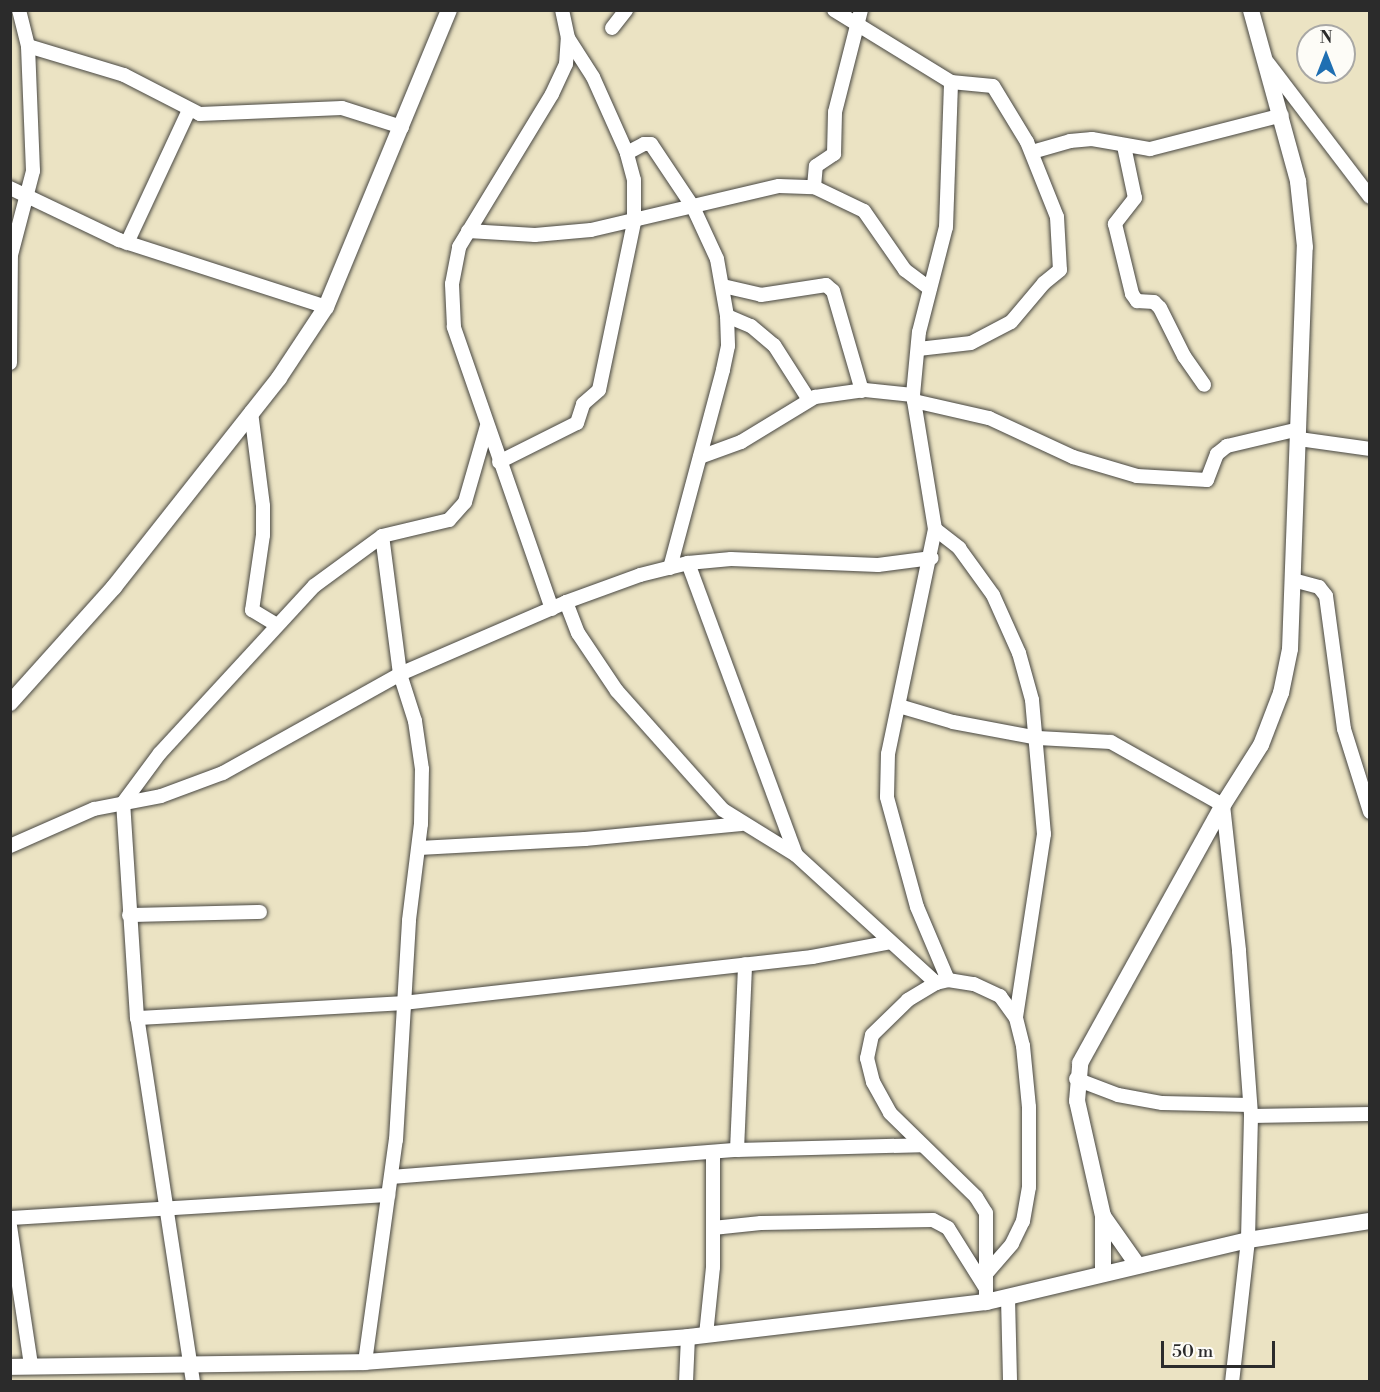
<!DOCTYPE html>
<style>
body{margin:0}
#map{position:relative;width:1380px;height:1392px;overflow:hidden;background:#ebe3c3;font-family:"Libre Bodoni",serif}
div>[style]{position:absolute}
.roads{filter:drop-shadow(0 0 2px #484742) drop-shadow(0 0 2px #484742)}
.minor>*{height:14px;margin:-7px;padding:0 7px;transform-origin:7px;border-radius:7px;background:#fff}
.tertiary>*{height:16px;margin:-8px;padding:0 8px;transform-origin:8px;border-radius:8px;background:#fff}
span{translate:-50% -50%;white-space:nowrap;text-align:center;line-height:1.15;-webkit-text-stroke:6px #fdfcf7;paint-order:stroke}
.frame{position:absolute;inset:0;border:12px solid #2b2b2b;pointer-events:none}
.north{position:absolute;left:1296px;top:24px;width:60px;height:60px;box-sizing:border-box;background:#fdfcf7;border:2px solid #a9a8a5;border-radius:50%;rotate:0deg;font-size:16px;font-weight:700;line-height:24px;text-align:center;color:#2b2b2b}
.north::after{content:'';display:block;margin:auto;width:21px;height:27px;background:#1f6fb2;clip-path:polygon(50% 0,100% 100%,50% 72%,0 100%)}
.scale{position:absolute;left:1161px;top:1341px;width:114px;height:27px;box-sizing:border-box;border:3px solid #2b2b2b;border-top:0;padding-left:8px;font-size:18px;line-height:21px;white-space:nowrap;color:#2b2b2b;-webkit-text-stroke:4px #fdfcf7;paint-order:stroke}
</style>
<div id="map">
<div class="roads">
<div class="minor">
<div style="left:834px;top:10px;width:137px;rotate:31.6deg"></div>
<div style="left:951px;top:82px;width:42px;rotate:5.4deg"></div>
<div style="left:993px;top:86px;width:66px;rotate:58.7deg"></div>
<div style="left:1027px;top:142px;width:81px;rotate:68.2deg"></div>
<div style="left:1057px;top:217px;width:53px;rotate:86.8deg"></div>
<div style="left:1060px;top:270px;width:21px;rotate:141deg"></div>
<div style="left:1044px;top:283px;width:51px;rotate:130.2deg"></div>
<div style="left:1011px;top:322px;width:45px;rotate:152.3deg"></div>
<div style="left:971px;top:343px;width:53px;rotate:173.5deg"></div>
<div style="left:612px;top:28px;width:23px;rotate:-52deg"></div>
<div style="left:28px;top:46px;width:100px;rotate:16.8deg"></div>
<div style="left:124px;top:75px;width:85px;rotate:27.2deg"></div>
<div style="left:200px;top:114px;width:142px;rotate:-2.4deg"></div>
<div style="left:342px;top:108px;width:63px;rotate:17.6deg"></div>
<div style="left:1268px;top:63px;width:168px;rotate:52.7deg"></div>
<div style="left:1124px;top:146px;width:53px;rotate:78.1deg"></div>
<div style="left:1135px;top:198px;width:33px;rotate:128deg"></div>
<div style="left:1115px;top:224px;width:72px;rotate:76.3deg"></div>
<div style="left:1132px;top:294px;width:9px;rotate:54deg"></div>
<div style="left:1137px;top:301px;width:17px;rotate:3deg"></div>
<div style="left:1154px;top:302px;width:8px;rotate:45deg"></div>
<div style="left:1160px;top:308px;width:54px;rotate:63.4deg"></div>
<div style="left:1184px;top:356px;width:35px;rotate:55deg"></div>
<div style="left:1032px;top:152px;width:40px;rotate:-16deg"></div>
<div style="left:1070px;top:141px;width:22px;rotate:-5deg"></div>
<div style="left:1092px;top:139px;width:59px;rotate:9.8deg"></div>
<div style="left:1150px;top:149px;width:136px;rotate:-14.4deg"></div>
<div style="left:627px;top:153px;width:19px;rotate:-28deg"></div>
<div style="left:644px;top:144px;width:7px"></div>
<div style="left:651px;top:144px;width:76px;rotate:56.3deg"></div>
<div style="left:693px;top:207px;width:57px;rotate:65.2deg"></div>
<div style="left:717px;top:259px;width:58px;rotate:80deg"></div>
<div style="left:727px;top:316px;width:30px;rotate:88deg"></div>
<div style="left:728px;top:346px;width:25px;rotate:102deg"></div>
<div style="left:723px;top:370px;width:205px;rotate:105deg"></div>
<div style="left:814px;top:187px;width:21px;rotate:-85deg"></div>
<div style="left:816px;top:166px;width:22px;rotate:-34deg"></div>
<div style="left:834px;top:154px;width:42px;rotate:-88.6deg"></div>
<div style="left:835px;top:112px;width:105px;rotate:-75.7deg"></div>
<div style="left:10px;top:188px;width:121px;rotate:25.5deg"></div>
<div style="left:119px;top:240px;width:218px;rotate:17.9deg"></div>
<div style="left:468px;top:231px;width:67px;rotate:3.4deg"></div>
<div style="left:535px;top:235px;width:56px;rotate:-5.1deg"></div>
<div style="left:591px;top:230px;width:193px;rotate:-13.2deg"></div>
<div style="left:779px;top:186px;width:35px;rotate:2deg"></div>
<div style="left:814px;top:187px;width:55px;rotate:25.6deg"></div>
<div style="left:864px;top:211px;width:72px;rotate:55.2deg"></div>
<div style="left:905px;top:270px;width:31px;rotate:37deg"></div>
<div style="left:127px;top:243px;width:147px;rotate:-65deg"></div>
<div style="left:723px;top:286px;width:39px;rotate:13deg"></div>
<div style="left:761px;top:295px;width:66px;rotate:-8.7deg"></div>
<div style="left:826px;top:285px;width:9px;rotate:41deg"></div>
<div style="left:833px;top:291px;width:104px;rotate:73.8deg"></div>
<div style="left:727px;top:316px;width:26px;rotate:23deg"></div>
<div style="left:751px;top:326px;width:30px;rotate:40deg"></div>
<div style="left:774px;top:345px;width:65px;rotate:57.5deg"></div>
<div style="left:10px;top:363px;width:108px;rotate:-89.5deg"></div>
<div style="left:11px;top:255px;width:87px;rotate:-75.3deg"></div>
<div style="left:33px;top:171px;width:125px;rotate:-92.3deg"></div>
<div style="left:28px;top:46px;width:37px;rotate:-104deg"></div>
<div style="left:914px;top:401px;width:77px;rotate:12.8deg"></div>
<div style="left:989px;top:418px;width:93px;rotate:24.9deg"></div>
<div style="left:1073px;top:457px;width:67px;rotate:16.5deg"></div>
<div style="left:1137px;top:476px;width:70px;rotate:3.3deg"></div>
<div style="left:1207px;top:480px;width:28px;rotate:-69deg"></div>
<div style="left:1217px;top:454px;width:13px;rotate:-39deg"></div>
<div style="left:1227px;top:446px;width:74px;rotate:-13.3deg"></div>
<div style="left:251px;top:412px;width:95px;rotate:82.7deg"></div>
<div style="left:263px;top:506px;width:29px;rotate:90deg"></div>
<div style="left:263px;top:535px;width:76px;rotate:98.3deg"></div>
<div style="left:252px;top:610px;width:29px;rotate:31deg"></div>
<div style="left:1299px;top:439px;width:72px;rotate:8deg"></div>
<div style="left:700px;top:457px;width:44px;rotate:-20.1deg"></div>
<div style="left:741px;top:442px;width:87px;rotate:-31.3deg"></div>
<div style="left:815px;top:397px;width:50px;rotate:-8deg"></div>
<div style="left:865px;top:390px;width:48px;rotate:5.9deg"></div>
<div style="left:499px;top:462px;width:87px;rotate:-26.6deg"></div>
<div style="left:577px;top:423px;width:20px;rotate:-72deg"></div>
<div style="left:583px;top:404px;width:21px;rotate:-41deg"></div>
<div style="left:599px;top:390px;width:172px;rotate:-78.2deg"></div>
<div style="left:634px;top:222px;width:42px;rotate:-90deg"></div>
<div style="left:634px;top:180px;width:28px;rotate:-105deg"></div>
<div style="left:627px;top:153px;width:83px;rotate:-114.1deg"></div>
<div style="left:593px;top:77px;width:46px;rotate:-122.7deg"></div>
<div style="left:935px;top:529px;width:31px;rotate:38deg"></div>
<div style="left:959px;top:548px;width:58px;rotate:54.1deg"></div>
<div style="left:993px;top:595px;width:64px;rotate:65.9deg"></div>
<div style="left:1019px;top:653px;width:49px;rotate:74.5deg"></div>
<div style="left:1032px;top:700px;width:135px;rotate:84.9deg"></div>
<div style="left:1044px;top:834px;width:186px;rotate:98.7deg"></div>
<div style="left:688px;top:563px;width:311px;rotate:69.7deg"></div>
<div style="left:1293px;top:580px;width:27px;rotate:15deg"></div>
<div style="left:1319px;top:587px;width:11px;rotate:52deg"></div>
<div style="left:1326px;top:596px;width:134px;rotate:82.3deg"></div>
<div style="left:1344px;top:729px;width:87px;rotate:72.6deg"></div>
<div style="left:566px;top:602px;width:33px;rotate:69deg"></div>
<div style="left:578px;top:633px;width:70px;rotate:56.1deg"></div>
<div style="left:617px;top:691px;width:159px;rotate:48.3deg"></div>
<div style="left:723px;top:810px;width:86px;rotate:31.7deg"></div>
<div style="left:796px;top:855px;width:190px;rotate:42.4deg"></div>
<div style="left:936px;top:983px;width:12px;rotate:-14deg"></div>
<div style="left:948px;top:980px;width:26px;rotate:9deg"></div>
<div style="left:974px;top:984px;width:29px;rotate:25deg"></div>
<div style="left:1000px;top:996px;width:27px;rotate:54deg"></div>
<div style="left:1016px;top:1018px;width:29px;rotate:76deg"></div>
<div style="left:1023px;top:1046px;width:61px;rotate:84.4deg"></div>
<div style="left:1029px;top:1107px;width:80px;rotate:90deg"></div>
<div style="left:1029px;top:1187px;width:35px;rotate:100deg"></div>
<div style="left:1023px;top:1221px;width:25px;rotate:116deg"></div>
<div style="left:1012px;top:1244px;width:40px;rotate:131deg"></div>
<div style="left:552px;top:609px;width:299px;rotate:-109.2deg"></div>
<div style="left:454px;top:327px;width:43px;rotate:-92.7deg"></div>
<div style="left:452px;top:284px;width:38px;rotate:-79deg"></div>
<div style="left:459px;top:247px;width:179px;rotate:-58.7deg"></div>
<div style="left:552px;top:94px;width:33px;rotate:-65deg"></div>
<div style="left:566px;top:64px;width:26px;rotate:-86deg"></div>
<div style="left:568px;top:38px;width:29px;rotate:-102deg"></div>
<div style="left:899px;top:706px;width:56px;rotate:16.5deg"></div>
<div style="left:953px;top:722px;width:86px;rotate:10.7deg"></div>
<div style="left:1038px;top:738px;width:73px;rotate:3.1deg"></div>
<div style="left:1111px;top:742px;width:129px;rotate:29.4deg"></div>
<div style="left:1223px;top:805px;width:147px;rotate:83.7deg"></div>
<div style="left:1239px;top:951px;width:165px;rotate:85.8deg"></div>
<div style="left:1251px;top:1116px;width:124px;rotate:91.4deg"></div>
<div style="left:1248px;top:1240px;width:143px;rotate:96.4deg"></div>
<div style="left:10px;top:846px;width:92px;rotate:-23.8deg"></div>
<div style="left:94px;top:809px;width:68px;rotate:-11deg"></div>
<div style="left:161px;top:796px;width:66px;rotate:-20.4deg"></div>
<div style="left:223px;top:773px;width:203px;rotate:-29.2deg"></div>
<div style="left:400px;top:674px;width:181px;rotate:-23.4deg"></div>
<div style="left:566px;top:602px;width:79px;rotate:-20deg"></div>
<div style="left:640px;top:575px;width:49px;rotate:-14deg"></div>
<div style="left:688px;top:563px;width:43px;rotate:-5.3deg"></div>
<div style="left:731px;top:559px;width:147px;rotate:2.3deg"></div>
<div style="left:878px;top:565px;width:54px;rotate:-7.4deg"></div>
<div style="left:419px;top:848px;width:166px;rotate:-3.1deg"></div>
<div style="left:585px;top:839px;width:157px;rotate:-5.5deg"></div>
<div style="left:129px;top:915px;width:131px;rotate:-1.3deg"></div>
<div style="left:948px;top:980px;width:79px;rotate:-113deg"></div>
<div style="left:917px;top:907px;width:114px;rotate:-105.3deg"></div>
<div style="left:887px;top:797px;width:43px;rotate:-88.7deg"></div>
<div style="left:888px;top:754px;width:230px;rotate:-78.2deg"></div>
<div style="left:935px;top:529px;width:136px;rotate:-99.3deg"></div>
<div style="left:913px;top:395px;width:63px;rotate:-84.6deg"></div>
<div style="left:919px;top:332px;width:108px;rotate:-75.6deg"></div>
<div style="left:946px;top:227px;width:145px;rotate:-88deg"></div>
<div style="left:936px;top:983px;width:33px;rotate:149deg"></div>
<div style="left:908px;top:1000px;width:50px;rotate:135.8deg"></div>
<div style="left:872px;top:1035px;width:24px;rotate:102deg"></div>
<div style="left:867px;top:1058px;width:25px;rotate:76deg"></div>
<div style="left:873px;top:1082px;width:35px;rotate:61deg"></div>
<div style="left:890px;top:1113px;width:120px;rotate:44.3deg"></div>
<div style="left:976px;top:1197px;width:19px;rotate:58deg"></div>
<div style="left:986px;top:1213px;width:89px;rotate:90deg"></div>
<div style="left:137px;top:1018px;width:266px;rotate:-3.2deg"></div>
<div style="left:403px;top:1003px;width:412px;rotate:-6.4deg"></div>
<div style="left:812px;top:957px;width:80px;rotate:-10.8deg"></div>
<div style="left:1076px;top:1079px;width:45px;rotate:20.9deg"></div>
<div style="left:1118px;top:1095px;width:45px;rotate:10.3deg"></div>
<div style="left:1162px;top:1103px;width:88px;rotate:1.3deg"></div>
<div style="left:1251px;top:1116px;width:119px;rotate:-1deg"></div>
<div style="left:737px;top:1150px;width:186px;rotate:-87.5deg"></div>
<div style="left:391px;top:1177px;width:347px;rotate:-4.5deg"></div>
<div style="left:737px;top:1150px;width:185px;rotate:-1.5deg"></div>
<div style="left:10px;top:1218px;width:379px;rotate:-3.5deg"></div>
<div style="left:10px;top:1226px;width:141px;rotate:81.4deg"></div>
<div style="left:713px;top:1228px;width:48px;rotate:-5.9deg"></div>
<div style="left:761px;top:1223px;width:172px;rotate:-1deg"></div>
<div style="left:933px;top:1220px;width:17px;rotate:28deg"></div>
<div style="left:948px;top:1228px;width:70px;rotate:57.9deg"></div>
<div style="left:1008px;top:1298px;width:84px;rotate:88.6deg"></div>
<div style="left:706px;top:1335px;width:68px;rotate:-84.1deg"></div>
<div style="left:713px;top:1267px;width:114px;rotate:-90deg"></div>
<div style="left:365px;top:1362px;width:224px;rotate:-82.1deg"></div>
<div style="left:396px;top:1140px;width:220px;rotate:-86.6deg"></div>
<div style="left:409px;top:920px;width:97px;rotate:-82.9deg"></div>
<div style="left:421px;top:824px;width:55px;rotate:-89deg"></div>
<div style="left:422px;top:769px;width:49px;rotate:-98.3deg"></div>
<div style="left:415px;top:721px;width:49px;rotate:-107.7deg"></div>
<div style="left:400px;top:674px;width:139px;rotate:-97.4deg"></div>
<div style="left:193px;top:1382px;width:368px;rotate:-98.7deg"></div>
<div style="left:137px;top:1018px;width:215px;rotate:-93.7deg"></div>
<div style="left:123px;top:803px;width:62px;rotate:-53.5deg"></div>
<div style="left:160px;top:753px;width:227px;rotate:-47.3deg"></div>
<div style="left:314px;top:586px;width:84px;rotate:-36.3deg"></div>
<div style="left:382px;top:536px;width:69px;rotate:-13.4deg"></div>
<div style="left:449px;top:520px;width:24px;rotate:-48deg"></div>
<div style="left:465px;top:502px;width:79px;rotate:-73.9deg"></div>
<div style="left:686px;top:1382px;width:45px;rotate:-87.5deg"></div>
</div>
<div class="tertiary">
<div style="left:10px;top:703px;width:156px;rotate:-48.1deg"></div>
<div style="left:114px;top:587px;width:266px;rotate:-51.7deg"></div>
<div style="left:279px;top:378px;width:85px;rotate:-56.5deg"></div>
<div style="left:326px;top:307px;width:321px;rotate:-67.5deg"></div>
<div style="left:1103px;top:1216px;width:57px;rotate:54.9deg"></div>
<div style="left:1103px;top:1272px;width:56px;rotate:-90deg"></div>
<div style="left:1103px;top:1216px;width:118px;rotate:-102.7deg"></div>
<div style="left:1077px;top:1101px;width:38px;rotate:-85deg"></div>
<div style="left:1080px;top:1063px;width:295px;rotate:-61deg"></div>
<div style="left:1223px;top:805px;width:71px;rotate:-57.7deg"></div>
<div style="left:1261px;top:745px;width:56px;rotate:-69deg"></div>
<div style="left:1281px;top:693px;width:45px;rotate:-78.4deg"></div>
<div style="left:1290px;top:649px;width:402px;rotate:-87.9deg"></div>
<div style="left:1305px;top:247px;width:66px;rotate:-96.1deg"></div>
<div style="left:1298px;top:181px;width:177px;rotate:-105.4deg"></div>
<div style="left:10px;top:1367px;width:355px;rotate:-0.8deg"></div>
<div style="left:365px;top:1362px;width:324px;rotate:-4.4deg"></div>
<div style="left:688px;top:1337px;width:300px;rotate:-6.7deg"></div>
<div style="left:986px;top:1302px;width:269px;rotate:-13.3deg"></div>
<div style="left:1248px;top:1240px;width:123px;rotate:-8.9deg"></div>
</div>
</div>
<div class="frame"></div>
<div class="north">N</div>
<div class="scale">50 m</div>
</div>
